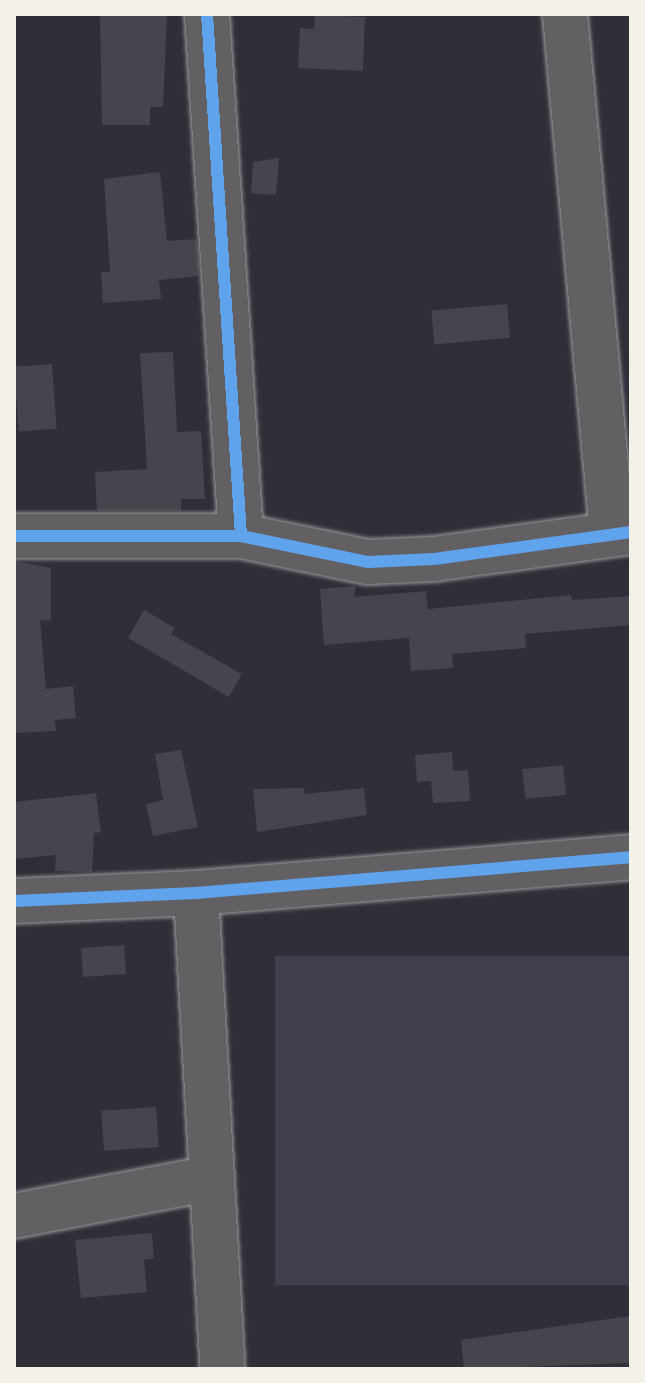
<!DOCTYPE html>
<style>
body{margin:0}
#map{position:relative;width:645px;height:1383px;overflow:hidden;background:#312e39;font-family:"Balsamiq Sans",sans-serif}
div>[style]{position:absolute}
.green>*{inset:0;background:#423e4d;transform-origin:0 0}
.building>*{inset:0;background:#46444c;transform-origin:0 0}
.roads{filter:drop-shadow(0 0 2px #9a989b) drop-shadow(0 0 2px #9a989b)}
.minor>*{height:44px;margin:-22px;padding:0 22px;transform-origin:22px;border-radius:22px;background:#626063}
.cycleway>*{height:12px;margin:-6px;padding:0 6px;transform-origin:6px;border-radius:6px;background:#60a3ed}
span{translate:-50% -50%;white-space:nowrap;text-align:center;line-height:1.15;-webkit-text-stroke:6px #2f2a3d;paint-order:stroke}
.frame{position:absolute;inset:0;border:16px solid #f4f1e8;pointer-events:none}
</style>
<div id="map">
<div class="green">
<div style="left:631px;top:956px;width:329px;height:356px;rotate:90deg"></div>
</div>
<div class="building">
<div style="clip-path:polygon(100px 14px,167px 14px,163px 107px,150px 107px,150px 125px,102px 125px)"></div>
<div style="clip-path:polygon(315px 15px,365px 17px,363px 71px,298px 68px,300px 28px,314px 29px)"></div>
<div style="clip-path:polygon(279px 158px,276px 195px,251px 193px,253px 162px)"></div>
<div style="clip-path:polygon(160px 172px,167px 241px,197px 239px,199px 276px,159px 280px,161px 299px,103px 303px,101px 272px,110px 272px,104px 179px)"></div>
<div style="left:507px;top:304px;width:34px;height:76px;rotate:85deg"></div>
<div style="clip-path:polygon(173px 352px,177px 432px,201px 431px,205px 499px,181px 499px,181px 511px,97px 511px,95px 472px,147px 469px,140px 353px)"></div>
<div style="left:52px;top:364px;width:65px;height:38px;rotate:86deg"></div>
<div style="clip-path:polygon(14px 561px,51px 568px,51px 621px,40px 620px,46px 689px,73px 686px,76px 718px,55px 720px,56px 731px,14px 733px)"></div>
<div style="clip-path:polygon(355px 586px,355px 597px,426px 591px,428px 609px,571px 595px,572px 600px,631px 596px,631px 625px,525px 634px,526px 648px,452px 654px,453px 668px,411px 671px,409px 638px,324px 645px,320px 589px)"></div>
<div style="clip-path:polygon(144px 610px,175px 628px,171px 634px,242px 674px,229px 697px,128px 638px)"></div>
<div style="clip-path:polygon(181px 750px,198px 827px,153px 836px,146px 804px,163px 800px,155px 754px)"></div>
<div style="clip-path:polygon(452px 752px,453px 771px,468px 770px,470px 801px,433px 803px,431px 781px,417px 782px,415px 755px)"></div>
<div style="left:563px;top:765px;width:30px;height:41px;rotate:84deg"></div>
<div style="clip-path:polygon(304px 788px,305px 794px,364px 788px,367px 815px,257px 832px,253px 789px)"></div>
<div style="clip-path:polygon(96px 793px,101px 832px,94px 833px,92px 872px,55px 871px,56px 855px,14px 859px,14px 802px)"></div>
<div style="left:124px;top:945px;width:29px;height:43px;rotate:86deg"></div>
<div style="left:156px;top:1107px;width:40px;height:55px;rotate:86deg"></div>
<div style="clip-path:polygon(152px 1233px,154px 1258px,144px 1260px,147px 1292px,81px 1298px,75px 1240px)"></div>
<div style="clip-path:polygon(631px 1316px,631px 1363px,464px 1369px,461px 1340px)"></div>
</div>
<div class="roads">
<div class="minor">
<div style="left:207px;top:14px;width:523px;rotate:86.27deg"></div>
<div style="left:565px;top:14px;width:520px;rotate:84.82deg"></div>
<div style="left:14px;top:536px;width:227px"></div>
<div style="left:241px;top:536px;width:130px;rotate:11.6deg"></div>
<div style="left:368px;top:562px;width:66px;rotate:-2.6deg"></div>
<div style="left:434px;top:559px;width:199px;rotate:-7.8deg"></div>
<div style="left:196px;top:893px;width:477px;rotate:86.8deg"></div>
<div style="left:14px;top:901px;width:182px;rotate:-2.5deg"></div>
<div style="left:196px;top:893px;width:436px;rotate:-4.7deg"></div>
<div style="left:14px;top:1216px;width:201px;rotate:-10.9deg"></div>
</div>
</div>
<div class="cycleway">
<div style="left:207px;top:14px;width:523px;rotate:86.27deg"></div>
<div style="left:14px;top:536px;width:227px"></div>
<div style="left:241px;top:536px;width:130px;rotate:11.6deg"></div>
<div style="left:368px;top:562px;width:66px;rotate:-2.6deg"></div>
<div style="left:434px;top:559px;width:199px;rotate:-7.8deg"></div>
<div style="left:14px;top:901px;width:182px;rotate:-2.5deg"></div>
<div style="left:196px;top:893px;width:436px;rotate:-4.7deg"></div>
</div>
<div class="frame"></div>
</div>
